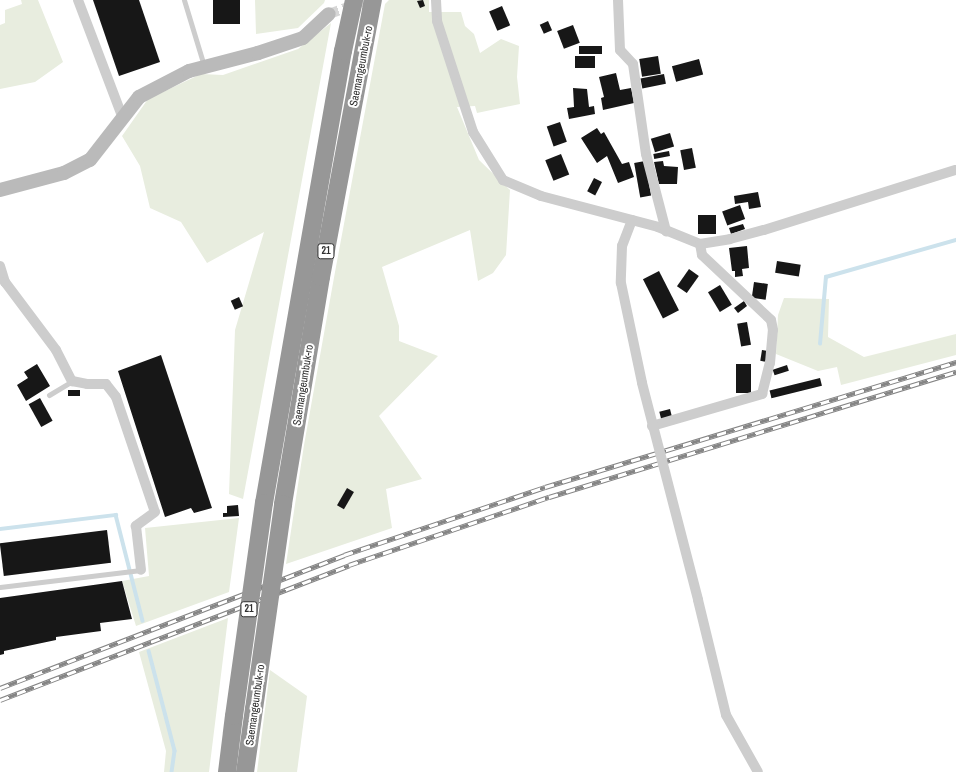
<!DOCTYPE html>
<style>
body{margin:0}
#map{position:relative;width:956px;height:772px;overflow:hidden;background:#fff;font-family:"Archivo Narrow",sans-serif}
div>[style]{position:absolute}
.green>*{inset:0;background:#e8eddf}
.stream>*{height:3.5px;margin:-1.75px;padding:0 1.75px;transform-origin:1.75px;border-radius:1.75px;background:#cce2ec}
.building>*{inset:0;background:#171717;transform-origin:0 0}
.street-tunnel>*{height:10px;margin-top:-5px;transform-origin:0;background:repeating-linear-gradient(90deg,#d6d6d6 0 10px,transparent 0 15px)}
.lane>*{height:5px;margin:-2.5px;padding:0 2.5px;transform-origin:2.5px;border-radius:2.5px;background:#cdcdcd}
.street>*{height:10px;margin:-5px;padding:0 5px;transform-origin:5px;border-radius:5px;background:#cdcdcd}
.secondary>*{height:14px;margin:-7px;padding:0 7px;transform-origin:7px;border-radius:7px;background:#bababa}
.highway>*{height:18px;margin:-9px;padding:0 9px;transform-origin:9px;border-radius:9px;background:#979797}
.rail>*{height:4.5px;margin-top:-2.25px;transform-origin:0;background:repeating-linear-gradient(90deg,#fff 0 9px,#858585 0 18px);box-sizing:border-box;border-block:1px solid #858585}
.street-bridge>*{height:10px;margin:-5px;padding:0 5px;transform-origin:5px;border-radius:5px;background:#cdcdcd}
.highway-bridge>*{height:18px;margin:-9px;padding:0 9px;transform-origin:9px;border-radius:9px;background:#979797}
span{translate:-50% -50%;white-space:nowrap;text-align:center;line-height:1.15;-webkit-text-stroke:4px #fff;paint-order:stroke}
.shield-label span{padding:1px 3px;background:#fff;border:1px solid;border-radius:3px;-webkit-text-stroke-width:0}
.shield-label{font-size:10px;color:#303030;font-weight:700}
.street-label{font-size:11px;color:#303030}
</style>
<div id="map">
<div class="green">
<div style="clip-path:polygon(21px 0,38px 0,63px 62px,35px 82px,0 89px,0 25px,5px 23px,5px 10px,22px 4px)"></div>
<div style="clip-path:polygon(255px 0,325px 0,324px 3px,298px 28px,256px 34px)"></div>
<div style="clip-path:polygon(389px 0,429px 0,429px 12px,461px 12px,465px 26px,474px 34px,480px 53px,501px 39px,519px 46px,517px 77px,520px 104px,477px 113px,475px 106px,457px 107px,479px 160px,510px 190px,506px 255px,493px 273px,478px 281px,470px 230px,382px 267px,399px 326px,399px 341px,438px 356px,379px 416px,422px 479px,386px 489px,392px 528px,286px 564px,304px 445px,335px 272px,385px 4px)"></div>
<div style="clip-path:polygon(331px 23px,243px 499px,229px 494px,235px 330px,264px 232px,207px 263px,181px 222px,150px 208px,140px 166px,122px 136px,148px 99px,201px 74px,223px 75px,298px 49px)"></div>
<div style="clip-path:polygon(784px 298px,829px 299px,828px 337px,864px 357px,956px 334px,956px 355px,841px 385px,837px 367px,818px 371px,776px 354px,778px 315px)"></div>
<div style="clip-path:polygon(239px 518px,229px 592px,136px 626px,122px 581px,149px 576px,145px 528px)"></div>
<div style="clip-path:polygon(228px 618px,209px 772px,164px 772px,166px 751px,139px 652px)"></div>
<div style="clip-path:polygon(270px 670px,307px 696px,297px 772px,257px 772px)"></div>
</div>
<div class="stream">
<div style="left:820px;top:344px;width:67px;rotate:-84.9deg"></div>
<div style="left:826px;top:277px;width:135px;rotate:-15.9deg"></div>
<div style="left:0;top:529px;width:117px;rotate:-6.9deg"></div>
<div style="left:116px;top:515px;width:109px;rotate:75.7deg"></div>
<div style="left:149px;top:651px;width:103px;rotate:75.4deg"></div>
<div style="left:175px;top:751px;width:21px;rotate:98deg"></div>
</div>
<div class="building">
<div style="clip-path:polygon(93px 0,139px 0,160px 62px,119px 76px)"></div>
<div style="left:213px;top:0;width:27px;height:24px"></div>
<div style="clip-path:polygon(423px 0,425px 6px,420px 8px,417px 1px)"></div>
<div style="left:502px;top:6px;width:21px;height:14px;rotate:67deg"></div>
<div style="left:548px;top:21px;width:10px;height:9px;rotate:66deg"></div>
<div style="left:573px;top:25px;width:19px;height:17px;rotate:69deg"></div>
<div style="left:602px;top:46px;width:8px;height:23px;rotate:90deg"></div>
<div style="left:575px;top:56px;width:20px;height:12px"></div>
<div style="left:658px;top:56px;width:18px;height:19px;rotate:81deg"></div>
<div style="left:699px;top:59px;width:16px;height:28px;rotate:75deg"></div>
<div style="clip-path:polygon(616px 73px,620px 90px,631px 88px,634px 103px,603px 110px,601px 98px,604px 97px,599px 77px)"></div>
<div style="left:664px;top:74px;width:10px;height:24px;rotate:79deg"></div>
<div style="clip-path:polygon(573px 88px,587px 89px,589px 107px,594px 106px,595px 114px,569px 119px,567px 108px,574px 107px)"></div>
<div style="left:560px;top:122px;width:21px;height:14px;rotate:71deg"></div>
<div style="clip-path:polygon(597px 128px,601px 134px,604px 132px,622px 164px,629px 162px,634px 177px,618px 183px,607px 156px,597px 163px,581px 138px)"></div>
<div style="left:670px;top:133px;width:14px;height:20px;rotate:73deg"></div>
<div style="left:692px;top:148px;width:20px;height:12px;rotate:79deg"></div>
<div style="left:669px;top:151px;width:5px;height:16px;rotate:79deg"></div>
<div style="left:561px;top:154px;width:22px;height:17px;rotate:68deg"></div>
<div style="left:645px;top:161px;width:35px;height:11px;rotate:80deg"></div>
<div style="clip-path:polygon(663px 161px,664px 166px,678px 167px,677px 184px,659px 184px,654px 162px)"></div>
<div style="left:594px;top:178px;width:9px;height:15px;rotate:27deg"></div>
<div style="clip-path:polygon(758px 192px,761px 207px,749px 209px,748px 202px,735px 204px,734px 196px)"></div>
<div style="left:740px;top:205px;width:15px;height:19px;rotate:70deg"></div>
<div style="left:698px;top:215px;width:18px;height:19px"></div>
<div style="clip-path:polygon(743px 224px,745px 229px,731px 234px,729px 228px)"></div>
<div style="clip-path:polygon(747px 246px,749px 268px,742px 269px,743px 276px,735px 277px,735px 271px,732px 271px,729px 248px)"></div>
<div style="left:777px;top:261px;width:24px;height:12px;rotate:9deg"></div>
<div style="left:689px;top:269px;width:12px;height:21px;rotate:35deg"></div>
<div style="left:659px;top:271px;width:44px;height:18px;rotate:63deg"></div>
<div style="left:754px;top:282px;width:14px;height:16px;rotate:8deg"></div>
<div style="left:720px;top:285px;width:23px;height:14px;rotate:59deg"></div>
<div style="left:239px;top:297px;width:10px;height:9px;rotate:66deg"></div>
<div style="clip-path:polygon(744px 301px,747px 306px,738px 313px,734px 308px)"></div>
<div style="left:747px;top:322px;width:23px;height:10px;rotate:80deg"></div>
<div style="left:762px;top:350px;width:6px;height:11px;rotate:9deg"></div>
<div style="clip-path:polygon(161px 355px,212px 508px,194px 513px,191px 508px,165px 517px,118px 371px)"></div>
<div style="clip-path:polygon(37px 364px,50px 386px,26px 401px,17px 385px,28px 378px,24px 372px)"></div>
<div style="left:736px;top:364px;width:15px;height:29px"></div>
<div style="left:787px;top:365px;width:6px;height:15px;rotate:72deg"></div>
<div style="left:820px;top:378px;width:8px;height:52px;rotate:76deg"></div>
<div style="left:80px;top:390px;width:6px;height:12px;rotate:90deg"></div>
<div style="left:40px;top:398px;width:26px;height:13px;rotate:61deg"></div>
<div style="left:670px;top:409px;width:8px;height:11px;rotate:76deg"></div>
<div style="left:347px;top:488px;width:8px;height:20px;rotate:30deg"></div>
<div style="clip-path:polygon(238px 505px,239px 516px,223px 517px,223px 513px,227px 513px,227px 506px)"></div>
<div style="left:107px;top:530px;width:33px;height:108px;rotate:83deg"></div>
<div style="clip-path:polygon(122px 581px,132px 619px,100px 623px,101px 631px,56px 637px,56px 640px,4px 651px,4px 654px,0 655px,0 598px)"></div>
</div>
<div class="street-tunnel">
<div style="left:329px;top:14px;width:40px;rotate:-20.2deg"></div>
</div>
<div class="lane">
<div style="left:184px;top:0;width:69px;rotate:73.1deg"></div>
<div style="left:49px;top:395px;width:27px;rotate:-31deg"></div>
<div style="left:0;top:587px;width:142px;rotate:-6.9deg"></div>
</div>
<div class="street">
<div style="left:78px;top:0;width:124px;rotate:69.2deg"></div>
<div style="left:436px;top:0;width:21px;rotate:87deg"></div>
<div style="left:437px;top:21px;width:117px;rotate:72deg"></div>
<div style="left:473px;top:132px;width:57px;rotate:58deg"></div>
<div style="left:503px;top:180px;width:41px;rotate:22.8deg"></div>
<div style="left:541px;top:196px;width:121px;rotate:14.8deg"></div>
<div style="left:658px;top:227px;width:45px;rotate:22deg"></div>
<div style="left:700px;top:244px;width:30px;rotate:-9deg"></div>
<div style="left:730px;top:239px;width:35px;rotate:-15deg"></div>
<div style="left:764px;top:230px;width:201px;rotate:-17.4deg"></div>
<div style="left:618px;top:0;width:50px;rotate:87.7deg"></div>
<div style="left:620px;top:50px;width:19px;rotate:47deg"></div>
<div style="left:633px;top:64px;width:91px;rotate:81.8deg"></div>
<div style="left:646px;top:154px;width:80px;rotate:75.4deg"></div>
<div style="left:632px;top:220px;width:28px;rotate:111deg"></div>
<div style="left:622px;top:246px;width:37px;rotate:92deg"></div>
<div style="left:621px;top:283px;width:102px;rotate:78.1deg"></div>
<div style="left:0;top:266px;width:17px;rotate:73deg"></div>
<div style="left:5px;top:282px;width:85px;rotate:53.1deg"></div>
<div style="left:56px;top:350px;width:35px;rotate:63deg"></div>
<div style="left:72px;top:381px;width:15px;rotate:11deg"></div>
<div style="left:87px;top:384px;width:19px"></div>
<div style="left:106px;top:384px;width:16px;rotate:52deg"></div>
<div style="left:116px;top:397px;width:121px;rotate:71.3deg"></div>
<div style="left:155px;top:512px;width:24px;rotate:144deg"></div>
<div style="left:136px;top:526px;width:44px;rotate:83.5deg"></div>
<div style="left:652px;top:426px;width:115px;rotate:-16.2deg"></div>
<div style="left:762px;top:394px;width:32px;rotate:-76deg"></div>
<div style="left:770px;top:363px;width:33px;rotate:-85deg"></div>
<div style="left:773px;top:330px;width:10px;rotate:-101deg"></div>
<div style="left:771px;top:320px;width:95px;rotate:-136.7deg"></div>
<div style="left:702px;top:255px;width:11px;rotate:-100deg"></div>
<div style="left:698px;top:600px;width:118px;rotate:76.3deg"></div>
<div style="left:726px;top:715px;width:65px;rotate:60.7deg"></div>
</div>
<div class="secondary">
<div style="left:0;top:190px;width:66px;rotate:-14.9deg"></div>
<div style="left:64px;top:173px;width:29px;rotate:-27deg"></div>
<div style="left:90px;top:160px;width:80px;rotate:-52.1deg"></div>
<div style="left:139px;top:97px;width:56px;rotate:-27.5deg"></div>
<div style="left:189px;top:71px;width:71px;rotate:-14.6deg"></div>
<div style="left:258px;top:53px;width:47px;rotate:-18.4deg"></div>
<div style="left:303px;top:38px;width:35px;rotate:-43deg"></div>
</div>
<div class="highway">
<div style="left:264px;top:503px;width:459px;rotate:-80.1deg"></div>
<div style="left:343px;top:51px;width:52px;rotate:-77.8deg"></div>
<div style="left:283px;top:504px;width:230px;rotate:-80.5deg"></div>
<div style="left:321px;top:277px;width:282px;rotate:-79.4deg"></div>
<div style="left:227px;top:772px;width:56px;rotate:-82.9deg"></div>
<div style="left:245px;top:772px;width:64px;rotate:-81.9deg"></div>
</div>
<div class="rail">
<div style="left:0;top:688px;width:369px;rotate:-21.1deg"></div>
<div style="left:344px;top:555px;width:212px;rotate:-18.7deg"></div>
<div style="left:545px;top:487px;width:430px;rotate:-16.9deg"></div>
<div style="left:0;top:700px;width:374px;rotate:-21.1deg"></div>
<div style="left:349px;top:565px;width:211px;rotate:-18.8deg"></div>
<div style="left:549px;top:497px;width:426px;rotate:-17.1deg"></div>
</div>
<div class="street-bridge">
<div style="left:642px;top:383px;width:224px;rotate:75.5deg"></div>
</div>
<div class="highway-bridge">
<div style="left:254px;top:709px;width:207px;rotate:-81.9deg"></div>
<div style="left:234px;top:716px;width:215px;rotate:-82deg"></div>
</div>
<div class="shield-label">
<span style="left:326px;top:251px">21</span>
<span style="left:249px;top:609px">21</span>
</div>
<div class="street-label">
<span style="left:361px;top:66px;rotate:-79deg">Saemangeumbuk-ro</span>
<span style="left:303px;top:385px;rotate:-81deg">Saemangeumbuk-ro</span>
<span style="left:255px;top:705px;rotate:-82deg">Saemangeumbuk-ro</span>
</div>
</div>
